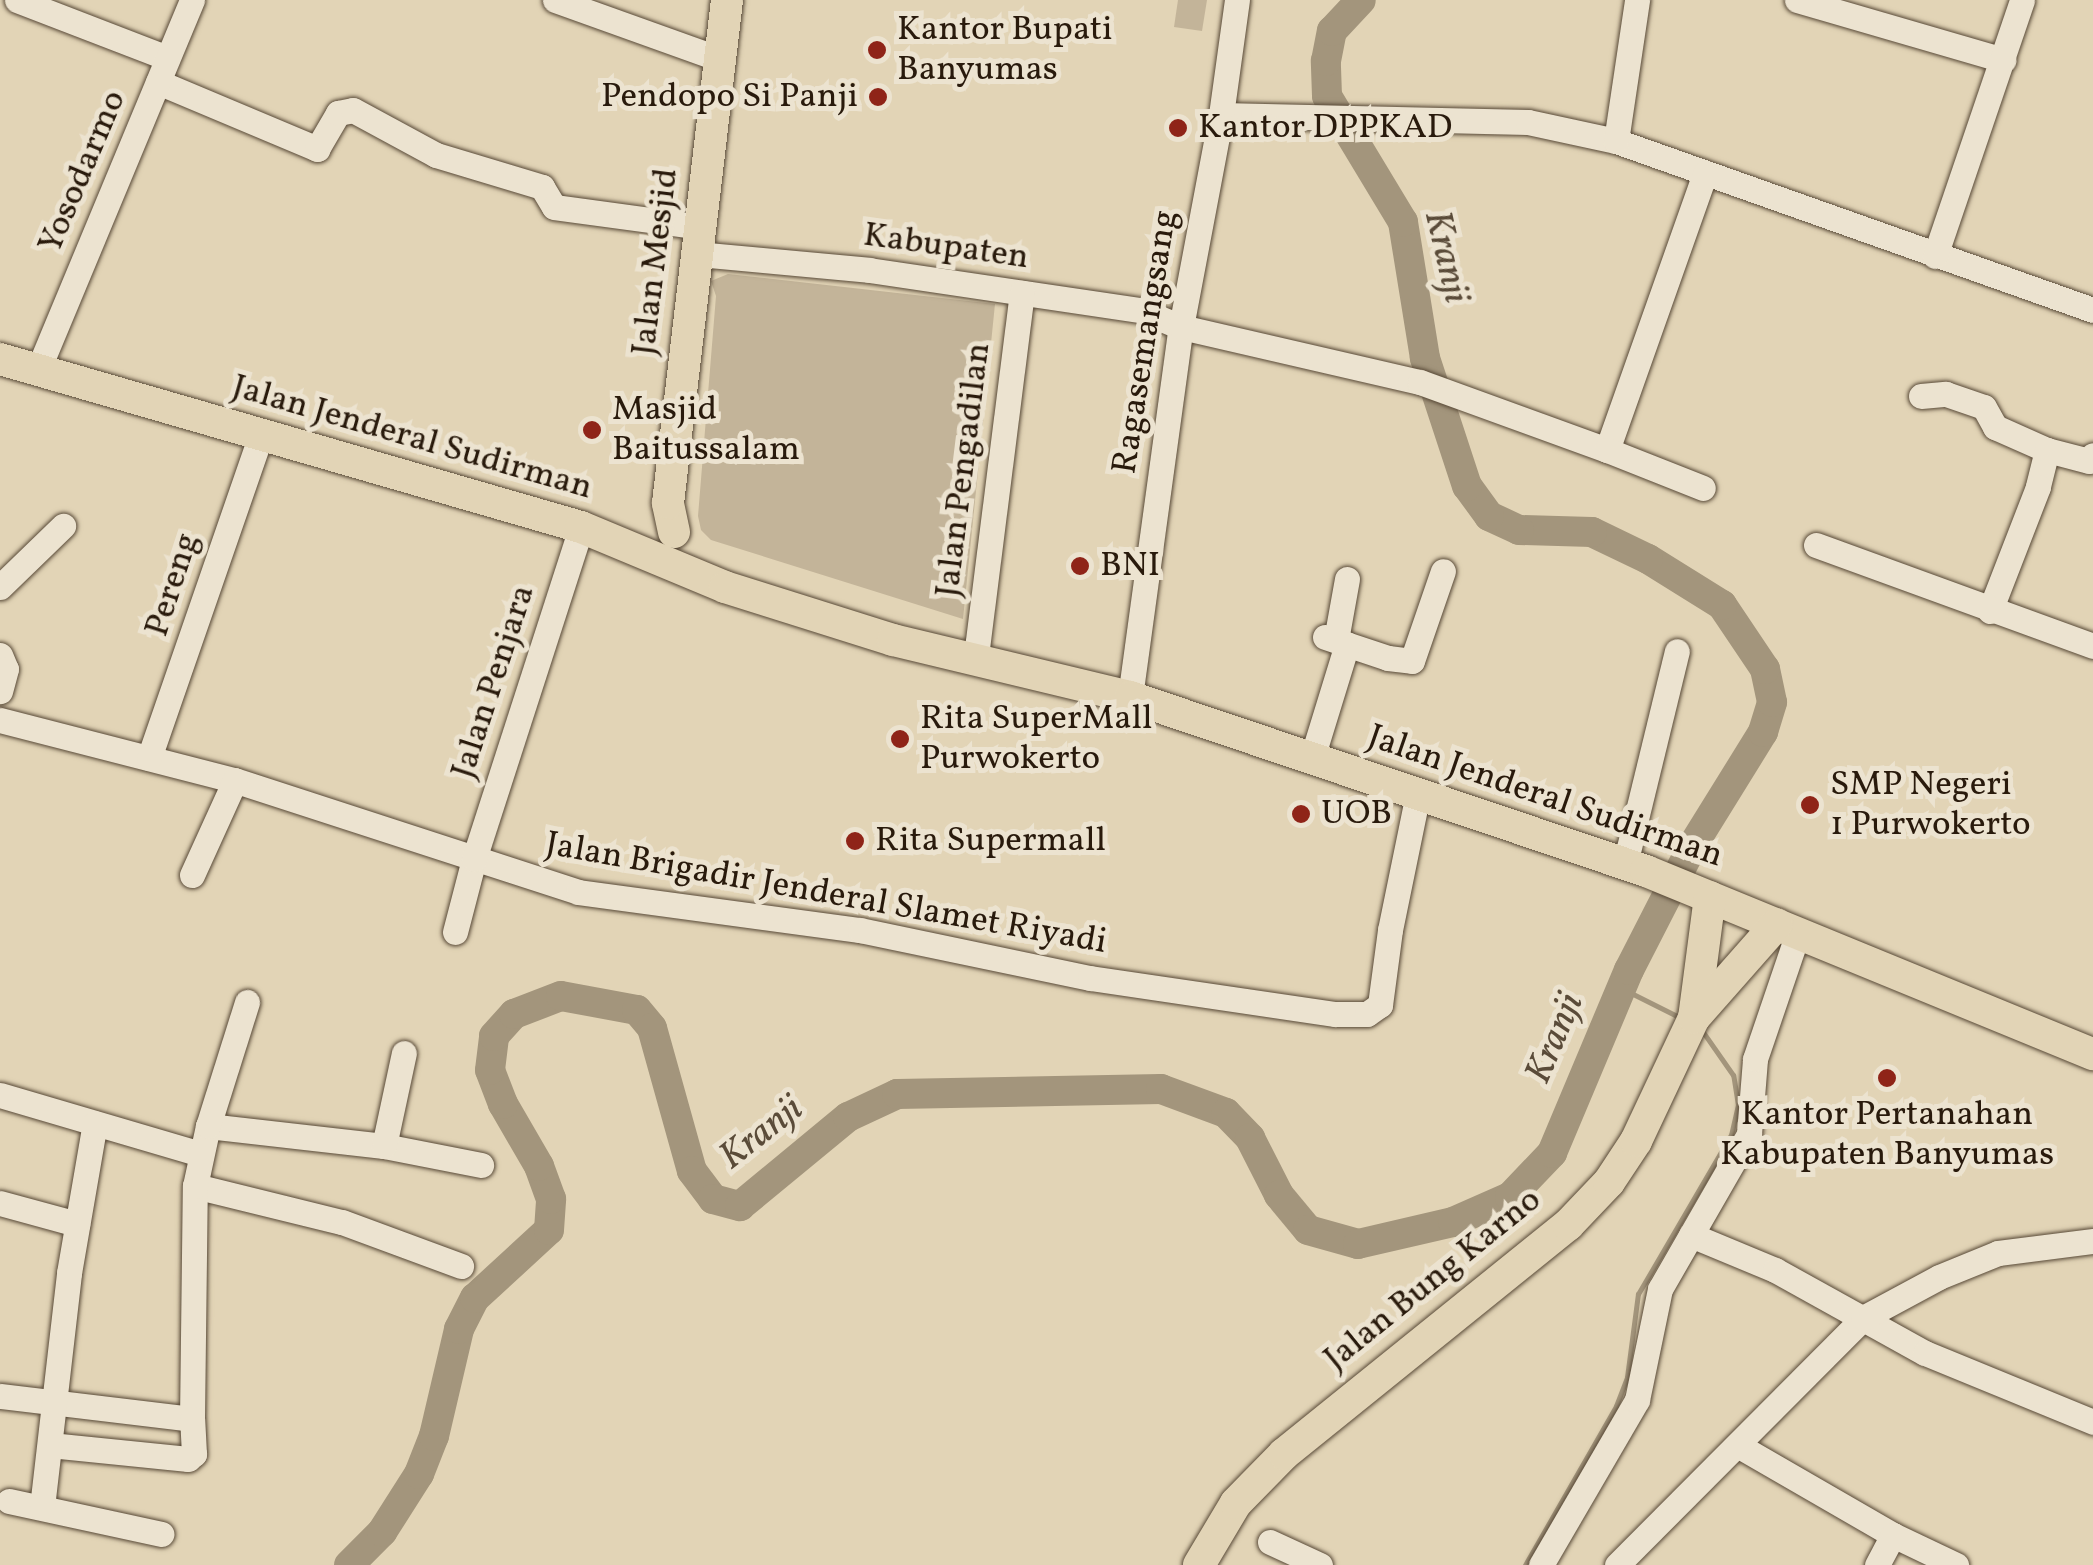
<!DOCTYPE html>
<style>
body{margin:0}
#map{position:relative;width:2093px;height:1565px;overflow:hidden;background:#e2d4b6;font-family:Vollkorn,serif}
div>[style]{position:absolute}
.green>*{inset:0;background:#c3b499}
.stream>*{height:5px;margin:-2.5px;padding:0 2.5px;transform-origin:2.5px;border-radius:2.5px;background:#a3957c}
.river>*{height:30px;margin:-15px;padding:0 15px;transform-origin:15px;border-radius:15px;background:#a3957c}
.roads{filter:drop-shadow(0 0 2px #574836) drop-shadow(0 0 2px #574836)}
.minor>*{height:25px;margin:-12.5px;padding:0 12.5px;transform-origin:12.5px;border-radius:12.5px;background:#ece3d0}
.major>*{height:32px;margin:-16px;padding:0 16px;transform-origin:16px;border-radius:16px;background:#e2d4b6}
.dots>*{width:28px;height:28px;translate:-50% -50%;box-sizing:border-box;border:5px solid #ece3d0;border-radius:50%}
span{translate:-50% -50%;white-space:nowrap;text-align:center;line-height:1.15;-webkit-text-stroke:10px #ece3d0;paint-order:stroke}
.poi-label{font-size:35px;color:#291a0c}
.left{translate:0 -50%;text-align:left}
.right{translate:-100% -50%;text-align:right}
.street-label{font-size:35px;color:#291a0c}
.water-label{font-size:38px;color:#5a4b39;font-style:italic}
</style>
<div id="map">
<div class="green">
<div style="clip-path:polygon(1178px 0,1207px 0,1202px 31px,1174px 27px)"></div>
<div style="clip-path:polygon(728px 274px,995px 304px,963px 619px,711px 540px,701px 530px,698px 516px,716px 296px,711px 281px)"></div>
</div>
<div class="stream">
<div style="left:1621px;top:988px;width:67px;rotate:26.6deg"></div>
<div style="left:1525px;top:1565px;width:183px;rotate:-60.2deg"></div>
<div style="left:1616px;top:1406px;width:31px;rotate:-69deg"></div>
<div style="left:1627px;top:1377px;width:84px;rotate:-82.5deg"></div>
<div style="left:1638px;top:1294px;width:184px;rotate:-59.7deg"></div>
<div style="left:1731px;top:1135px;width:31px;rotate:-77deg"></div>
<div style="left:1738px;top:1105px;width:30px;rotate:-99deg"></div>
<div style="left:1733px;top:1075px;width:52px;rotate:-124.9deg"></div>
</div>
<div class="river">
<div style="left:349px;top:1565px;width:47px;rotate:-45deg"></div>
<div style="left:382px;top:1532px;width:69px;rotate:-57.5deg"></div>
<div style="left:419px;top:1474px;width:41px;rotate:-68.5deg"></div>
<div style="left:434px;top:1436px;width:110px;rotate:-76.8deg"></div>
<div style="left:459px;top:1329px;width:35px;rotate:-63deg"></div>
<div style="left:475px;top:1298px;width:100px;rotate:-42.6deg"></div>
<div style="left:549px;top:1230px;width:31px;rotate:-86deg"></div>
<div style="left:551px;top:1199px;width:35px;rotate:-110deg"></div>
<div style="left:539px;top:1166px;width:72px;rotate:-120.1deg"></div>
<div style="left:503px;top:1104px;width:36px;rotate:-111deg"></div>
<div style="left:490px;top:1070px;width:34px;rotate:-83deg"></div>
<div style="left:494px;top:1036px;width:30px;rotate:-48deg"></div>
<div style="left:514px;top:1014px;width:50px;rotate:-21deg"></div>
<div style="left:561px;top:996px;width:77px;rotate:10.4deg"></div>
<div style="left:637px;top:1010px;width:23px;rotate:50deg"></div>
<div style="left:652px;top:1028px;width:148px;rotate:74.4deg"></div>
<div style="left:692px;top:1171px;width:35px;rotate:53deg"></div>
<div style="left:713px;top:1199px;width:28px;rotate:15deg"></div>
<div style="left:740px;top:1206px;width:140px;rotate:-39.5deg"></div>
<div style="left:848px;top:1117px;width:54px;rotate:-25.1deg"></div>
<div style="left:897px;top:1094px;width:264px;rotate:-1.1deg"></div>
<div style="left:1161px;top:1089px;width:69px;rotate:20.3deg"></div>
<div style="left:1226px;top:1113px;width:35px;rotate:46deg"></div>
<div style="left:1250px;top:1138px;width:64px;rotate:63deg"></div>
<div style="left:1279px;top:1195px;width:45px;rotate:50.4deg"></div>
<div style="left:1308px;top:1230px;width:52px;rotate:15.6deg"></div>
<div style="left:1358px;top:1244px;width:98px;rotate:-13deg"></div>
<div style="left:1453px;top:1222px;width:62px;rotate:-23.7deg"></div>
<div style="left:1510px;top:1197px;width:61px;rotate:-46.3deg"></div>
<div style="left:1552px;top:1153px;width:199px;rotate:-67.2deg"></div>
<div style="left:1629px;top:970px;width:140px;rotate:-62.9deg"></div>
<div style="left:1693px;top:845px;width:133px;rotate:-58.2deg"></div>
<div style="left:1763px;top:732px;width:31px;rotate:-73deg"></div>
<div style="left:1772px;top:702px;width:34px;rotate:-102deg"></div>
<div style="left:1765px;top:669px;width:77px;rotate:-123.9deg"></div>
<div style="left:1722px;top:605px;width:87px;rotate:-148.1deg"></div>
<div style="left:1648px;top:559px;width:62px;rotate:-154.3deg"></div>
<div style="left:1592px;top:532px;width:73px;rotate:-178.4deg"></div>
<div style="left:1519px;top:530px;width:33px;rotate:-155deg"></div>
<div style="left:1489px;top:516px;width:37px;rotate:-126deg"></div>
<div style="left:1467px;top:486px;width:135px;rotate:-108.2deg"></div>
<div style="left:1425px;top:358px;width:138px;rotate:-99.2deg"></div>
<div style="left:1403px;top:222px;width:147px;rotate:-121.1deg"></div>
<div style="left:1327px;top:96px;width:35px;rotate:-92deg"></div>
<div style="left:1326px;top:61px;width:31px;rotate:-79deg"></div>
<div style="left:1332px;top:31px;width:42px;rotate:-46.9deg"></div>
</div>
<div class="roads">
<div class="minor">
<div style="left:17px;top:0;width:161px;rotate:21.1deg"></div>
<div style="left:555px;top:0;width:175px;rotate:19.7deg"></div>
<div style="left:1797px;top:0;width:215px;rotate:16.2deg"></div>
<div style="left:158px;top:82px;width:173px;rotate:22.8deg"></div>
<div style="left:317px;top:149px;width:42px;rotate:-59.7deg"></div>
<div style="left:338px;top:113px;width:15px;rotate:-11deg"></div>
<div style="left:353px;top:110px;width:94px;rotate:28.5deg"></div>
<div style="left:436px;top:155px;width:111px;rotate:16.8deg"></div>
<div style="left:542px;top:187px;width:23px;rotate:59deg"></div>
<div style="left:554px;top:207px;width:148px;rotate:7.7deg"></div>
<div style="left:1221px;top:115px;width:307px;rotate:1.3deg"></div>
<div style="left:1528px;top:122px;width:90px;rotate:12.2deg"></div>
<div style="left:1616px;top:141px;width:506px;rotate:19.51deg"></div>
<div style="left:1616px;top:141px;width:143px;rotate:-81.5deg"></div>
<div style="left:698px;top:254px;width:172px;rotate:5.3deg"></div>
<div style="left:869px;top:270px;width:274px;rotate:8.4deg"></div>
<div style="left:1140px;top:310px;width:44px;rotate:22.5deg"></div>
<div style="left:1181px;top:327px;width:245px;rotate:13deg"></div>
<div style="left:1420px;top:382px;width:199px;rotate:20deg"></div>
<div style="left:1607px;top:450px;width:294px;rotate:-70.5deg"></div>
<div style="left:1935px;top:256px;width:270px;rotate:-71.2deg"></div>
<div style="left:38px;top:370px;width:401px;rotate:-67.4deg"></div>
<div style="left:1921px;top:396px;width:25px;rotate:-5deg"></div>
<div style="left:1946px;top:394px;width:40px;rotate:18.9deg"></div>
<div style="left:1984px;top:407px;width:23px;rotate:61deg"></div>
<div style="left:1995px;top:427px;width:57px;rotate:23.9deg"></div>
<div style="left:2047px;top:450px;width:38px;rotate:104deg"></div>
<div style="left:2038px;top:487px;width:133px;rotate:111.2deg"></div>
<div style="left:1607px;top:450px;width:103px;rotate:21.6deg"></div>
<div style="left:2047px;top:450px;width:43px;rotate:14.7deg"></div>
<div style="left:2089px;top:461px;width:7px;rotate:-56deg"></div>
<div style="left:1816px;top:545px;width:295px;rotate:20deg"></div>
<div style="left:0;top:587px;width:88px;rotate:-44.1deg"></div>
<div style="left:1325px;top:637px;width:66px;rotate:18.4deg"></div>
<div style="left:1388px;top:658px;width:24px;rotate:7deg"></div>
<div style="left:1412px;top:661px;width:95px;rotate:-71deg"></div>
<div style="left:1336px;top:640px;width:62px;rotate:-79.8deg"></div>
<div style="left:0;top:655px;width:15px;rotate:67deg"></div>
<div style="left:6px;top:669px;width:23px;rotate:105deg"></div>
<div style="left:976px;top:656px;width:366px;rotate:-82.8deg"></div>
<div style="left:1130px;top:697px;width:373px;rotate:-82.2deg"></div>
<div style="left:1181px;top:327px;width:216px;rotate:-79.3deg"></div>
<div style="left:1221px;top:115px;width:116px;rotate:-82.1deg"></div>
<div style="left:0;top:720px;width:242px;rotate:14.4deg"></div>
<div style="left:234px;top:780px;width:362px;rotate:18deg"></div>
<div style="left:578px;top:892px;width:285px;rotate:7.7deg"></div>
<div style="left:860px;top:930px;width:235px;rotate:11.8deg"></div>
<div style="left:1090px;top:978px;width:248px;rotate:8.4deg"></div>
<div style="left:1335px;top:1014px;width:32px"></div>
<div style="left:1367px;top:1014px;width:16px;rotate:-35deg"></div>
<div style="left:1380px;top:1005px;width:76px;rotate:-82.4deg"></div>
<div style="left:1390px;top:930px;width:139px;rotate:-78.4deg"></div>
<div style="left:149px;top:758px;width:342px;rotate:-70.9deg"></div>
<div style="left:1312px;top:758px;width:119px;rotate:-72.9deg"></div>
<div style="left:1625px;top:864px;width:219px;rotate:-76.3deg"></div>
<div style="left:192px;top:875px;width:104px;rotate:-65.6deg"></div>
<div style="left:455px;top:932px;width:75px;rotate:-75.4deg"></div>
<div style="left:474px;top:859px;width:349px;rotate:-72.1deg"></div>
<div style="left:0;top:1095px;width:209px;rotate:16.4deg"></div>
<div style="left:208px;top:1126px;width:177px;rotate:6.5deg"></div>
<div style="left:384px;top:1146px;width:99px;rotate:11.1deg"></div>
<div style="left:384px;top:1146px;width:95px;rotate:-77.9deg"></div>
<div style="left:195px;top:1186px;width:151px;rotate:13.8deg"></div>
<div style="left:342px;top:1222px;width:127px;rotate:20.3deg"></div>
<div style="left:0;top:1203px;width:80px;rotate:15.3deg"></div>
<div style="left:1691px;top:1235px;width:91px;rotate:22.6deg"></div>
<div style="left:1775px;top:1270px;width:171px;rotate:29deg"></div>
<div style="left:1925px;top:1353px;width:182px;rotate:22.3deg"></div>
<div style="left:0;top:1396px;width:193px;rotate:6.8deg"></div>
<div style="left:192px;top:1419px;width:233px;rotate:-89.3deg"></div>
<div style="left:195px;top:1186px;width:61px;rotate:-77.8deg"></div>
<div style="left:208px;top:1126px;width:130px;rotate:-72.5deg"></div>
<div style="left:50px;top:1445px;width:139px;rotate:5.8deg"></div>
<div style="left:188px;top:1459px;width:8px;rotate:-40deg"></div>
<div style="left:194px;top:1454px;width:35px;rotate:-93deg"></div>
<div style="left:1739px;top:1446px;width:178px;rotate:30deg"></div>
<div style="left:1893px;top:1535px;width:70px;rotate:25.5deg"></div>
<div style="left:9px;top:1501px;width:156px;rotate:12.2deg"></div>
<div style="left:42px;top:1507px;width:236px;rotate:-83.4deg"></div>
<div style="left:69px;top:1273px;width:152px;rotate:-80.2deg"></div>
<div style="left:1270px;top:1542px;width:55px;rotate:24.7deg"></div>
<div style="left:1541px;top:1565px;width:191px;rotate:-59.8deg"></div>
<div style="left:1637px;top:1400px;width:113px;rotate:-78.3deg"></div>
<div style="left:1660px;top:1289px;width:179px;rotate:-60.1deg"></div>
<div style="left:1749px;top:1134px;width:75px;rotate:-85.4deg"></div>
<div style="left:1755px;top:1059px;width:133px;rotate:-71.2deg"></div>
<div style="left:1617px;top:1565px;width:349px;rotate:-45.1deg"></div>
<div style="left:1863px;top:1318px;width:86px;rotate:-28.3deg"></div>
<div style="left:1939px;top:1277px;width:64px;rotate:-22.1deg"></div>
<div style="left:1998px;top:1253px;width:96px;rotate:-7.2deg"></div>
<div style="left:1877px;top:1565px;width:34px;rotate:-62deg"></div>
</div>
<div class="major">
<div style="left:0;top:359px;width:605px;rotate:16.13deg"></div>
<div style="left:581px;top:527px;width:156px;rotate:22.6deg"></div>
<div style="left:725px;top:587px;width:176px;rotate:17.5deg"></div>
<div style="left:893px;top:640px;width:244px;rotate:13.5deg"></div>
<div style="left:1130px;top:697px;width:545px;rotate:18.63deg"></div>
<div style="left:1646px;top:871px;width:483px;rotate:22.3deg"></div>
<div style="left:674px;top:532px;width:30px;rotate:-102deg"></div>
<div style="left:668px;top:503px;width:506px;rotate:-83.31deg"></div>
<div style="left:1694px;top:1018px;width:122px;rotate:-82.5deg"></div>
<div style="left:1199px;top:1565px;width:72px;rotate:-59.2deg"></div>
<div style="left:1236px;top:1503px;width:69px;rotate:-45.6deg"></div>
<div style="left:1284px;top:1454px;width:365px;rotate:-38.9deg"></div>
<div style="left:1568px;top:1225px;width:59px;rotate:-46.4deg"></div>
<div style="left:1609px;top:1182px;width:49px;rotate:-56.6deg"></div>
<div style="left:1636px;top:1141px;width:136px;rotate:-64.8deg"></div>
<div style="left:1694px;top:1018px;width:125px;rotate:-48.6deg"></div>
</div>
</div>
<div class="dots">
<div style="left:877px;top:50px;background:#8f2418"></div>
<div style="left:878px;top:97px;background:#8f2418"></div>
<div style="left:1178px;top:128px;background:#8f2418"></div>
<div style="left:592px;top:430px;background:#8f2418"></div>
<div style="left:1080px;top:566px;background:#8f2418"></div>
<div style="left:900px;top:739px;background:#8f2418"></div>
<div style="left:1810px;top:805px;background:#8f2418"></div>
<div style="left:1301px;top:814px;background:#8f2418"></div>
<div style="left:855px;top:841px;background:#8f2418"></div>
<div style="left:1887px;top:1078px;background:#8f2418"></div>
</div>
<div class="poi-label">
<span class="left" style="left:897px;top:50px">Kantor Bupati<br>Banyumas</span>
<span class="right" style="left:858px;top:97px">Pendopo Si Panji</span>
<span class="left" style="left:1198px;top:128px">Kantor DPPKAD</span>
<span class="left" style="left:612px;top:430px">Masjid<br>Baitussalam</span>
<span class="left" style="left:1100px;top:566px">BNI</span>
<span class="left" style="left:920px;top:739px">Rita SuperMall<br>Purwokerto</span>
<span class="left" style="left:1830px;top:805px">SMP Negeri<br>1 Purwokerto</span>
<span class="left" style="left:1321px;top:814px">UOB</span>
<span class="left" style="left:875px;top:841px">Rita Supermall</span>
<span style="left:1887px;top:1135px">Kantor Pertanahan<br>Kabupaten Banyumas</span>
</div>
<div class="street-label">
<span style="left:83px;top:172px;rotate:-67deg">Yosodarmo</span>
<span style="left:946px;top:247px;rotate:8deg">Kabupaten</span>
<span style="left:656px;top:262px;rotate:-83deg">Jalan Mesjid</span>
<span style="left:1146px;top:342px;rotate:-81deg">Ragasemangsang</span>
<span style="left:412px;top:438px;rotate:16deg">Jalan Jenderal Sudirman</span>
<span style="left:964px;top:470px;rotate:-83deg">Jalan Pengadilan</span>
<span style="left:173px;top:585px;rotate:-72deg">Pereng</span>
<span style="left:494px;top:682px;rotate:-72deg">Jalan Penjara</span>
<span style="left:1545px;top:797px;rotate:19deg">Jalan Jenderal Sudirman</span>
<span style="left:826px;top:894px;rotate:10deg">Jalan Brigadir Jenderal Slamet Riyadi</span>
<span style="left:1433px;top:1280px;rotate:-39deg">Jalan Bung Karno</span>
</div>
<div class="water-label">
<span style="left:1445px;top:257px;rotate:77deg">Kranji</span>
<span style="left:1556px;top:1039px;rotate:-67deg">Kranji</span>
<span style="left:762px;top:1134px;rotate:-38deg">Kranji</span>
</div>
</div>
